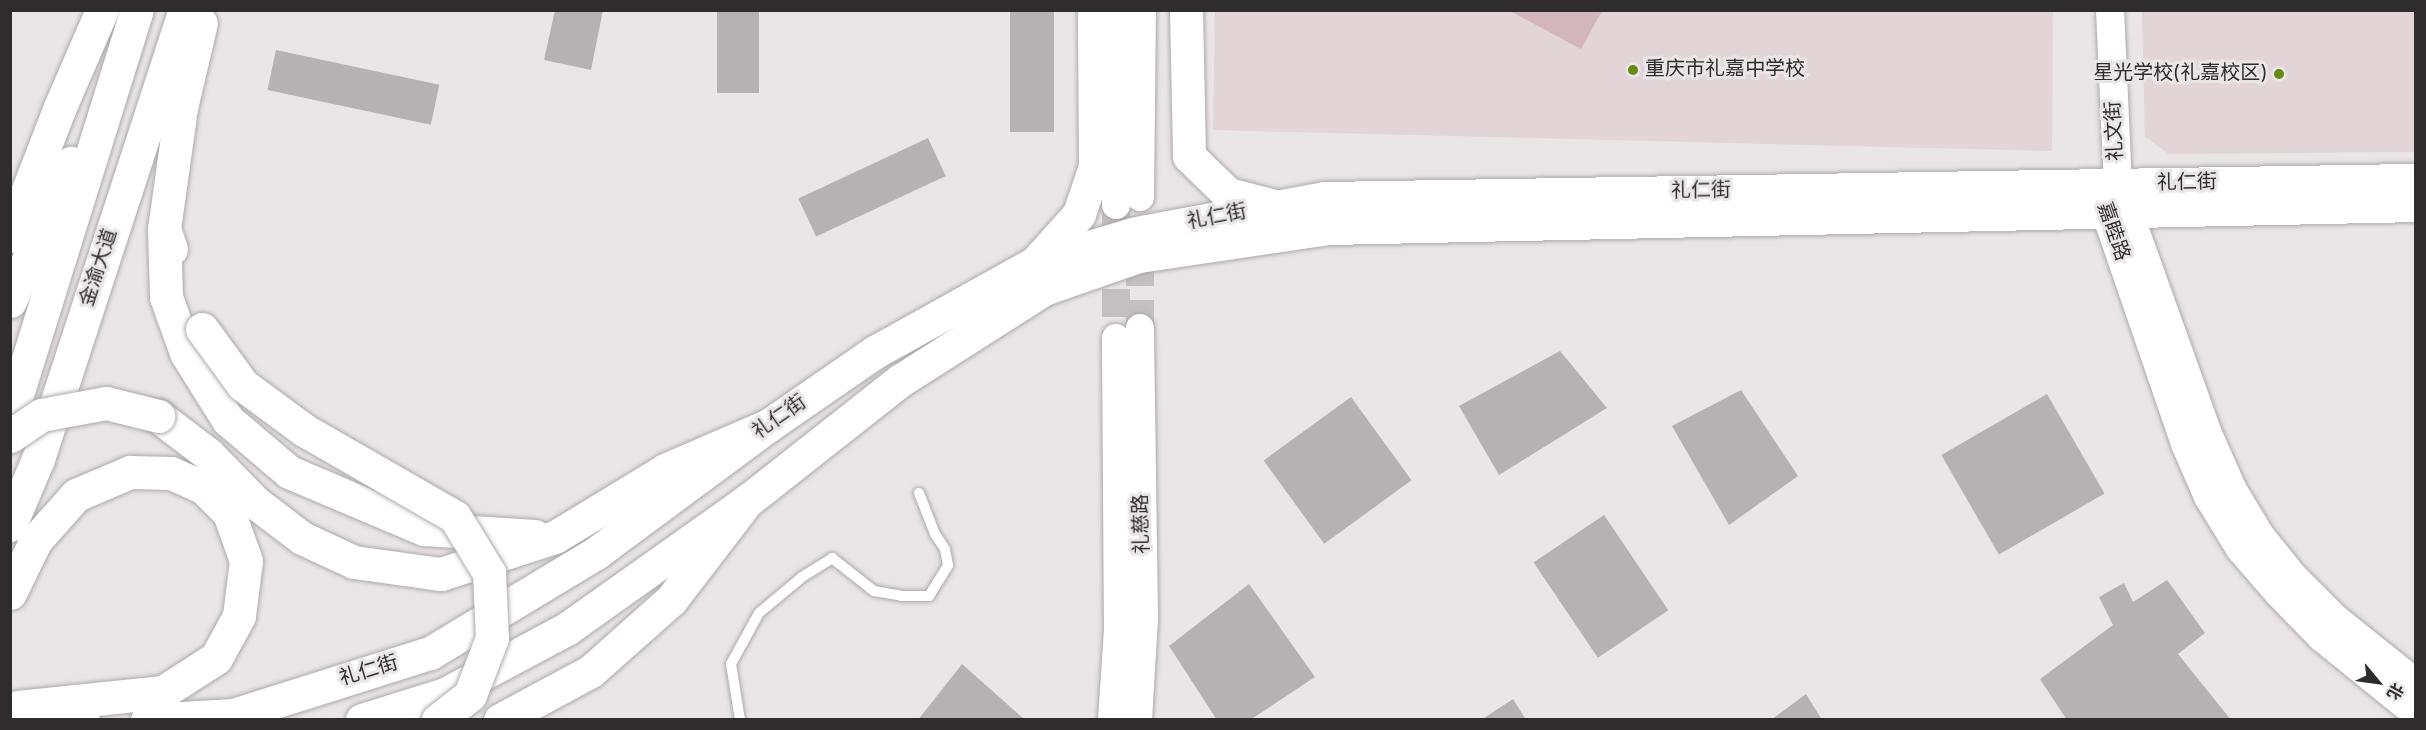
<!DOCTYPE html>
<meta charset="utf-8">
<style>
body{margin:0}
#map{position:relative;width:2426px;height:730px;overflow:hidden;background:#eae5e6;font-family:Overpass,"Noto Sans SC",sans-serif}
div>[style]{position:absolute}
.built>*{inset:0;background:#e2d4d7}
.green>*{inset:0;background:#d2b6bd}
.building>*{inset:0;background:#b6b1b2;transform-origin:0 0}
.secondary-tunnel>*{height:28px;margin-top:-14px;transform-origin:0;background:repeating-linear-gradient(90deg,#c4c0c1 0 28px,transparent 0 42px)}
.roads{filter:drop-shadow(0 0 2px #aea9aa) drop-shadow(0 0 2px #aea9aa)}
.lane>*{height:10px;margin:-5px;padding:0 5px;transform-origin:5px;border-radius:5px;background:#fff}
.secondary>*{height:28px;margin:-14px;padding:0 14px;transform-origin:14px;border-radius:14px;background:#fff}
.primary>*{height:33px;margin:-16.5px;padding:0 16.5px;transform-origin:16.5px;border-radius:16.5px;background:#fff}
.highway>*{height:33px;margin:-16.5px;padding:0 16.5px;transform-origin:16.5px;border-radius:16.5px;background:#fff}
.bridges{filter:drop-shadow(0 0 2px #aea9aa) drop-shadow(0 0 2px #aea9aa)}
.highway-bridge>*{height:33px;margin:-16.5px;padding:0 16.5px;transform-origin:16.5px;border-radius:16.5px;background:#fff}
.dots>*{width:16px;height:16px;translate:-50% -50%;box-sizing:border-box;border:3px solid #eae5e6;border-radius:50%}
span{translate:-50% -50%;white-space:nowrap;text-align:center;line-height:1.15;-webkit-text-stroke:6px #eae5e6;paint-order:stroke}
.poi-label{font-size:20px;color:#2e2c2d}
.left{translate:0 -50%;text-align:left}
.right{translate:-100% -50%;text-align:right}
.street-label{font-size:20px;color:#2e2c2d}
.frame{position:absolute;inset:0;border:12px solid #2e2c2d;pointer-events:none}
.north{position:absolute;left:2348px;top:652px;width:60px;height:60px;-webkit-text-stroke:4px #eae5e6;paint-order:stroke;rotate:119deg;font-size:16px;font-weight:700;line-height:24px;text-align:center;color:#2e2c2d}
.north::after{content:'';display:block;margin:auto;width:21px;height:27px;background:#2e2c2d;clip-path:polygon(50% 0,100% 100%,50% 72%,0 100%)}
</style>
<div id="map">
<div class="built">
<div style="clip-path:polygon(1215px 11px,2053px 11px,2052px 151px,1213px 130px)"></div>
<div style="clip-path:polygon(2142px 11px,2415px 11px,2415px 152px,2169px 154px,2145px 137px)"></div>
</div>
<div class="green">
<div style="clip-path:polygon(1510px 11px,1602px 11px,1581px 49px)"></div>
</div>
<div class="building">
<div style="clip-path:polygon(555px 10px,603px 10px,591px 70px,544px 60px)"></div>
<div style="left:717px;top:10px;width:42px;height:83px"></div>
<div style="left:1010px;top:10px;width:44px;height:122px"></div>
<div style="left:276px;top:50px;width:167px;height:41px;rotate:12deg"></div>
<div style="left:928px;top:138px;width:42px;height:143px;rotate:65deg"></div>
<div style="clip-path:polygon(1560px 351px,1607px 408px,1499px 475px,1459px 406px)"></div>
<div style="clip-path:polygon(1741px 390px,1798px 476px,1729px 525px,1672px 426px)"></div>
<div style="left:2047px;top:394px;width:115px;height:122px;rotate:60deg"></div>
<div style="left:1351px;top:397px;width:103px;height:108px;rotate:54deg"></div>
<div style="left:1604px;top:515px;width:115px;height:85px;rotate:56deg"></div>
<div style="clip-path:polygon(2167px 580px,2205px 633px,2178px 654px,2231px 720px,2067px 720px,2040px 679px,2113px 625px,2099px 597px,2124px 583px,2133px 602px)"></div>
<div style="clip-path:polygon(1249px 584px,1315px 677px,1250px 720px,1217px 720px,1169px 646px)"></div>
<div style="clip-path:polygon(962px 664px,1025px 720px,918px 720px)"></div>
<div style="clip-path:polygon(1806px 694px,1822px 720px,1771px 720px)"></div>
<div style="clip-path:polygon(1513px 699px,1526px 720px,1481px 720px)"></div>
</div>
<div class="secondary-tunnel">
<div style="left:1116px;top:205px;width:133px;rotate:90deg"></div>
<div style="left:1140px;top:328px;width:131px;rotate:-90deg"></div>
</div>
<div class="roads">
<div class="lane">
<div style="left:740px;top:720px;width:57px;rotate:-99.1deg"></div>
<div style="left:731px;top:664px;width:58px;rotate:-61.2deg"></div>
<div style="left:759px;top:613px;width:56px;rotate:-39.9deg"></div>
<div style="left:802px;top:577px;width:36px;rotate:-32deg"></div>
<div style="left:832px;top:558px;width:53px;rotate:38.2deg"></div>
<div style="left:874px;top:591px;width:27px;rotate:10deg"></div>
<div style="left:901px;top:596px;width:28px"></div>
<div style="left:929px;top:596px;width:36px;rotate:-58deg"></div>
<div style="left:948px;top:565px;width:16px;rotate:-101deg"></div>
<div style="left:945px;top:549px;width:18px;rotate:-124deg"></div>
<div style="left:935px;top:534px;width:44px;rotate:-111.3deg"></div>
</div>
<div class="secondary">
<div style="left:2110px;top:10px;width:175px;rotate:87.4deg"></div>
<div style="left:2118px;top:185px;width:22px;rotate:68deg"></div>
<div style="left:2098px;top:191px;width:268px;rotate:71deg"></div>
<div style="left:2185px;top:444px;width:58px;rotate:66.5deg"></div>
<div style="left:2208px;top:497px;width:61px;rotate:58.4deg"></div>
<div style="left:2240px;top:549px;width:58px;rotate:49.2deg"></div>
<div style="left:2278px;top:593px;width:62px;rotate:45.7deg"></div>
<div style="left:2321px;top:637px;width:122px;rotate:39deg"></div>
<div style="left:1140px;top:197px;width:187px;rotate:-89.4deg"></div>
<div style="left:2115px;top:197px;width:21px;rotate:49deg"></div>
<div style="left:2129px;top:213px;width:237px;rotate:70.3deg"></div>
<div style="left:2209px;top:436px;width:59px;rotate:66deg"></div>
<div style="left:2233px;top:490px;width:52px;rotate:59deg"></div>
<div style="left:2260px;top:535px;width:53px;rotate:51.2deg"></div>
<div style="left:2293px;top:576px;width:61px;rotate:45deg"></div>
<div style="left:2336px;top:619px;width:102px;rotate:38.7deg"></div>
<div style="left:1116px;top:205px;width:195px;rotate:-89.4deg"></div>
<div style="left:1112px;top:720px;width:90px;rotate:-86.2deg"></div>
<div style="left:1118px;top:630px;width:292px;rotate:-90.4deg"></div>
<div style="left:1138px;top:720px;width:102px;rotate:-86.6deg"></div>
<div style="left:1144px;top:618px;width:290px;rotate:-90.8deg"></div>
</div>
<div class="primary">
<div style="left:1186px;top:10px;width:146px;rotate:88.8deg"></div>
<div style="left:1189px;top:156px;width:54px;rotate:44.3deg"></div>
<div style="left:1228px;top:194px;width:44px;rotate:14.3deg"></div>
<div style="left:1035px;top:263px;width:66px;rotate:-48.1deg"></div>
<div style="left:1079px;top:214px;width:51px;rotate:-71.6deg"></div>
<div style="left:1095px;top:166px;width:156px;rotate:-90.4deg"></div>
<div style="left:31px;top:709px;width:53px;rotate:11.9deg"></div>
<div style="left:147px;top:720px;width:86px;rotate:-3.3deg"></div>
<div style="left:233px;top:715px;width:207px;rotate:-17.5deg"></div>
<div style="left:430px;top:653px;width:194px;rotate:-31.1deg"></div>
<div style="left:596px;top:553px;width:215px;rotate:-36.5deg"></div>
<div style="left:769px;top:425px;width:129px;rotate:-34.6deg"></div>
<div style="left:875px;top:352px;width:183px;rotate:-29.1deg"></div>
<div style="left:1035px;top:263px;width:105px;rotate:-16.5deg"></div>
<div style="left:1136px;top:233px;width:192px;rotate:-10.5deg"></div>
<div style="left:1325px;top:198px;width:1091px;rotate:-0.95deg"></div>
<div style="left:362px;top:720px;width:87px;rotate:-17.4deg"></div>
<div style="left:445px;top:694px;width:140px;rotate:-28.2deg"></div>
<div style="left:568px;top:628px;width:219px;rotate:-35.4deg"></div>
<div style="left:747px;top:501px;width:196px;rotate:-38.2deg"></div>
<div style="left:901px;top:380px;width:169px;rotate:-32.5deg"></div>
<div style="left:1044px;top:289px;width:101px;rotate:-19.2deg"></div>
<div style="left:1139px;top:256px;width:192px;rotate:-8.4deg"></div>
<div style="left:1329px;top:228px;width:1087px;rotate:-1.21deg"></div>
</div>
<div class="highway">
<div style="left:164px;top:229px;width:68px;rotate:88.3deg"></div>
<div style="left:166px;top:297px;width:59px;rotate:70.3deg"></div>
<div style="left:186px;top:353px;width:79px;rotate:57.9deg"></div>
<div style="left:228px;top:420px;width:80px;rotate:40.4deg"></div>
<div style="left:289px;top:472px;width:147px;rotate:22.9deg"></div>
<div style="left:424px;top:529px;width:111px;rotate:3.6deg"></div>
<div style="left:10px;top:236px;width:138px;rotate:-68.8deg"></div>
<div style="left:60px;top:107px;width:106px;rotate:-66.6deg"></div>
<div style="left:171px;top:249px;width:21px;rotate:-109deg"></div>
<div style="left:164px;top:229px;width:122px;rotate:-82deg"></div>
<div style="left:181px;top:108px;width:87px;rotate:-76.8deg"></div>
<div style="left:10px;top:301px;width:151px;rotate:-66.2deg"></div>
<div style="left:158px;top:416px;width:63px;rotate:37.2deg"></div>
<div style="left:208px;top:454px;width:69px;rotate:45.6deg"></div>
<div style="left:256px;top:503px;width:58px;rotate:37.3deg"></div>
<div style="left:302px;top:538px;width:57px;rotate:24.8deg"></div>
<div style="left:354px;top:562px;width:88px;rotate:7.9deg"></div>
<div style="left:441px;top:574px;width:120px;rotate:-18deg"></div>
<div style="left:555px;top:537px;width:129px;rotate:-31.3deg"></div>
<div style="left:665px;top:470px;width:113px;rotate:-23.4deg"></div>
<div style="left:10px;top:417px;width:426px;rotate:-72.7deg"></div>
<div style="left:10px;top:525px;width:72px;rotate:-67deg"></div>
<div style="left:38px;top:459px;width:472px;rotate:-71.9deg"></div>
<div style="left:10px;top:593px;width:59px;rotate:-63.9deg"></div>
<div style="left:36px;top:540px;width:60px;rotate:-48.4deg"></div>
<div style="left:76px;top:495px;width:59px;rotate:-23.1deg"></div>
<div style="left:130px;top:472px;width:41px;rotate:1.4deg"></div>
<div style="left:171px;top:473px;width:36px;rotate:24deg"></div>
<div style="left:204px;top:488px;width:35px;rotate:45deg"></div>
<div style="left:229px;top:513px;width:51px;rotate:70.5deg"></div>
<div style="left:246px;top:561px;width:55px;rotate:97.3deg"></div>
<div style="left:239px;top:616px;width:48px;rotate:118.7deg"></div>
<div style="left:216px;top:658px;width:63px;rotate:147.3deg"></div>
<div style="left:163px;top:692px;width:146px;rotate:174.1deg"></div>
<div style="left:500px;top:720px;width:103px;rotate:-28.3deg"></div>
<div style="left:591px;top:671px;width:107px;rotate:-41.6deg"></div>
<div style="left:671px;top:600px;width:125px;rotate:-52.5deg"></div>
</div>
</div>
<div class="bridges">
<div class="highway-bridge">
<div style="left:202px;top:329px;width:69px;rotate:53.8deg"></div>
<div style="left:243px;top:385px;width:76px;rotate:36.4deg"></div>
<div style="left:304px;top:430px;width:174px;rotate:29.9deg"></div>
<div style="left:455px;top:517px;width:66px;rotate:58.7deg"></div>
<div style="left:489px;top:573px;width:65px;rotate:87.4deg"></div>
<div style="left:492px;top:638px;width:61px;rotate:111.1deg"></div>
<div style="left:470px;top:695px;width:41px;rotate:142deg"></div>
<div style="left:10px;top:436px;width:37px;rotate:-34deg"></div>
<div style="left:41px;top:415px;width:66px;rotate:-10.5deg"></div>
<div style="left:106px;top:403px;width:54px;rotate:14deg"></div>
</div>
</div>
<div class="dots">
<div style="left:1633px;top:70px;background:#668b12"></div>
<div style="left:2279px;top:74px;background:#668b12"></div>
</div>
<div class="poi-label">
<span class="left" style="left:1645px;top:70px">重庆市礼嘉中学校</span>
<span class="right" style="left:2267px;top:74px">星光学校(礼嘉校区)</span>
</div>
<div class="street-label">
<span style="left:2116px;top:131px;rotate:-93deg">礼文街</span>
<span style="left:2187px;top:184px;rotate:-1deg">礼仁街</span>
<span style="left:1701px;top:192px;rotate:-1deg">礼仁街</span>
<span style="left:1217px;top:218px;rotate:-11deg">礼仁街</span>
<span style="left:2112px;top:232px;rotate:71deg">嘉睦路</span>
<span style="left:100px;top:268px;rotate:-72deg">金渝大道</span>
<span style="left:780px;top:418px;rotate:-35deg">礼仁街</span>
<span style="left:1143px;top:524px;rotate:-91deg">礼慈路</span>
<span style="left:369px;top:672px;rotate:-17deg">礼仁街</span>
</div>
<div class="frame"></div>
<div class="north">北</div>
</div>
